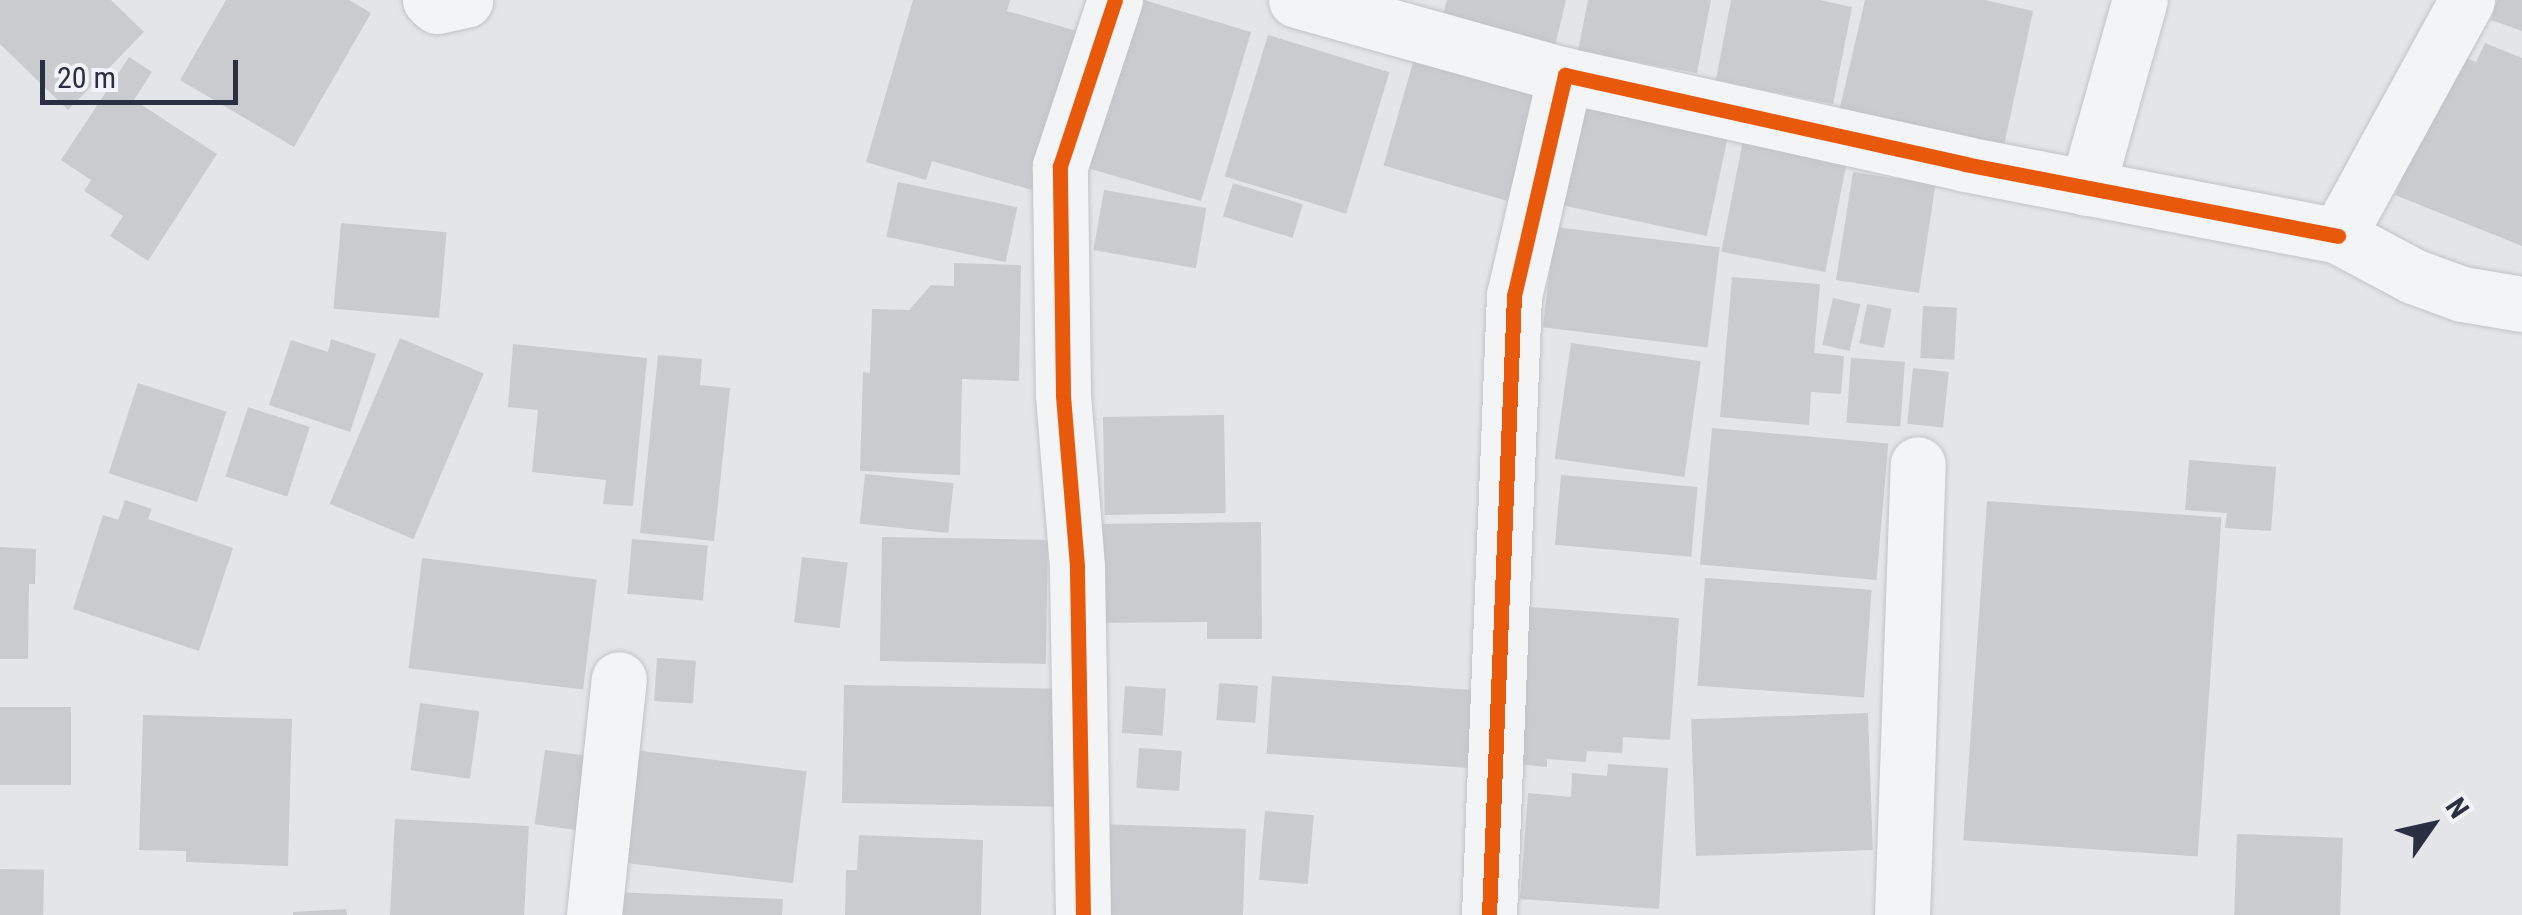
<!DOCTYPE html>
<style>
body{margin:0}
#map{position:relative;width:2522px;height:915px;overflow:hidden;background:#e4e5e8;font-family:"Roboto Condensed",sans-serif}
div>[style]{position:absolute}
.building>*{inset:0;background:#cacbcf;transform-origin:0 0}
.roads{filter:drop-shadow(0 0 2px #c2c3c6) drop-shadow(0 0 2px #c2c3c6)}
.minor>*{height:55px;margin:-27.5px;padding:0 27.5px;transform-origin:27.5px;border-radius:27.5px;background:#f3f4f6}
.cycleway>*{height:15px;margin:-7.5px;padding:0 7.5px;transform-origin:7.5px;border-radius:7.5px;background:#e8590c}
span{translate:-50% -50%;white-space:nowrap;text-align:center;line-height:1.15;-webkit-text-stroke:10px #f2f3f8;paint-order:stroke}
.north{position:absolute;left:2382px;top:775px;width:100px;height:100px;-webkit-text-stroke:8px #f2f3f8;paint-order:stroke;rotate:56deg;font-size:28px;font-weight:700;line-height:40px;text-align:center;color:#2b2f42}
.north::after{content:'';display:block;margin:auto;width:35px;height:45px;background:#2b2f42;clip-path:polygon(50% 0,100% 100%,50% 72%,0 100%)}
.scale{position:absolute;left:40px;top:60px;width:198px;height:45px;box-sizing:border-box;border:5px solid #2b2f42;border-top:0;padding-left:12px;font-size:30px;line-height:35px;white-space:nowrap;color:#2b2f42;-webkit-text-stroke:8px #f2f3f8;paint-order:stroke}
</style>
<div id="map">
<div class="building">
<div style="clip-path:polygon(0 0,111px 0,144px 32px,68px 110px,0 44px)"></div>
<div style="clip-path:polygon(226px 0,349px 0,371px 13px,294px 147px,180px 80px)"></div>
<div style="clip-path:polygon(913px 0,1010px 0,1007px 11px,1077px 31px,1032px 190px,932px 161px,926px 180px,866px 162px)"></div>
<div style="clip-path:polygon(1118px 0,1144px 0,1251px 32px,1201px 201px,1070px 163px)"></div>
<div style="clip-path:polygon(1447px 0,1566px 0,1554px 50px,1441px 23px)"></div>
<div style="clip-path:polygon(1588px 0,1711px 0,1697px 73px,1578px 51px)"></div>
<div style="clip-path:polygon(1731px 0,1819px 0,1852px 7px,1833px 104px,1716px 80px)"></div>
<div style="clip-path:polygon(1865px 0,1985px 0,2033px 11px,2003px 150px,1839px 112px)"></div>
<div style="clip-path:polygon(2497px 0,2522px 0,2522px 31px,2491px 20px)"></div>
<div style="left:1268px;top:35px;width:127px;height:148px;rotate:17deg"></div>
<div style="clip-path:polygon(2485px 43px,2522px 58px,2522px 246px,2395px 195px,2453px 52px,2476px 62px)"></div>
<div style="left:1416px;top:52px;width:129px;height:118px;rotate:16deg"></div>
<div style="clip-path:polygon(129px 57px,152px 72px,134px 100px,217px 154px,148px 261px,110px 236px,123px 216px,84px 191px,91px 180px,61px 160px)"></div>
<div style="left:1573px;top:91px;width:161px;height:114px;rotate:12deg"></div>
<div style="left:1744px;top:135px;width:106px;height:119px;rotate:11deg"></div>
<div style="clip-path:polygon(1901px 169px,1937px 175px,1919px 293px,1836px 280px,1853px 172px,1899px 179px)"></div>
<div style="left:898px;top:182px;width:122px;height:56px;rotate:12deg"></div>
<div style="left:1233px;top:183px;width:73px;height:35px;rotate:17deg"></div>
<div style="left:1104px;top:190px;width:104px;height:61px;rotate:10deg"></div>
<div style="left:341px;top:223px;width:106px;height:86px;rotate:5deg"></div>
<div style="left:1555px;top:227px;width:166px;height:101px;rotate:7deg"></div>
<div style="clip-path:polygon(954px 263px,1021px 265px,1019px 381px,962px 379px,960px 475px,860px 471px,863px 372px,870px 373px,872px 309px,909px 310px,931px 285px,954px 286px)"></div>
<div style="clip-path:polygon(1732px 277px,1820px 284px,1814px 353px,1844px 356px,1841px 394px,1811px 392px,1809px 425px,1720px 417px)"></div>
<div style="left:1833px;top:298px;width:28px;height:48px;rotate:13deg"></div>
<div style="left:1867px;top:304px;width:25px;height:40px;rotate:11deg"></div>
<div style="left:1923px;top:306px;width:34px;height:52px;rotate:3deg"></div>
<div style="left:400px;top:338px;width:91px;height:180px;rotate:23deg"></div>
<div style="clip-path:polygon(331px 339px,376px 354px,350px 432px,269px 405px,291px 340px,328px 352px)"></div>
<div style="left:1571px;top:343px;width:131px;height:117px;rotate:8deg"></div>
<div style="clip-path:polygon(513px 344px,647px 358px,633px 506px,603px 504px,606px 480px,532px 472px,538px 410px,508px 407px)"></div>
<div style="clip-path:polygon(658px 355px,702px 359px,700px 385px,730px 388px,714px 541px,640px 533px)"></div>
<div style="left:1851px;top:358px;width:54px;height:65px;rotate:4deg"></div>
<div style="left:1913px;top:368px;width:36px;height:56px;rotate:6deg"></div>
<div style="left:138px;top:383px;width:93px;height:95px;rotate:18deg"></div>
<div style="left:248px;top:407px;width:65px;height:73px;rotate:18deg"></div>
<div style="left:1224px;top:415px;width:98px;height:121px;rotate:89deg"></div>
<div style="left:1712px;top:428px;width:177px;height:137px;rotate:5deg"></div>
<div style="clip-path:polygon(2189px 460px,2276px 467px,2271px 531px,2225px 528px,2227px 513px,2185px 510px)"></div>
<div style="left:865px;top:474px;width:89px;height:50px;rotate:6deg"></div>
<div style="left:1561px;top:475px;width:137px;height:70px;rotate:5deg"></div>
<div style="clip-path:polygon(125px 500px,152px 509px,148px 519px,233px 548px,199px 651px,73px 609px,103px 515px,118px 520px)"></div>
<div style="left:1987px;top:501px;width:235px;height:340px;rotate:4deg"></div>
<div style="clip-path:polygon(1261px 522px,1262px 639px,1207px 639px,1207px 622px,1100px 623px,1100px 524px)"></div>
<div style="left:882px;top:537px;width:166px;height:124px;rotate:1deg"></div>
<div style="left:632px;top:539px;width:76px;height:55px;rotate:5deg"></div>
<div style="clip-path:polygon(0 547px,36px 549px,35px 584px,29px 584px,28px 659px,0 659px)"></div>
<div style="left:802px;top:557px;width:46px;height:66px;rotate:7deg"></div>
<div style="left:422px;top:558px;width:176px;height:111px;rotate:7deg"></div>
<div style="left:1705px;top:578px;width:167px;height:108px;rotate:4deg"></div>
<div style="clip-path:polygon(1518px 606px,1679px 618px,1670px 740px,1623px 737px,1622px 753px,1587px 751px,1586px 762px,1547px 759px,1547px 767px,1508px 763px)"></div>
<div style="left:657px;top:658px;width:39px;height:43px;rotate:4deg"></div>
<div style="left:1272px;top:676px;width:207px;height:78px;rotate:4deg"></div>
<div style="left:1219px;top:683px;width:39px;height:37px;rotate:4deg"></div>
<div style="left:844px;top:685px;width:216px;height:118px;rotate:1deg"></div>
<div style="left:1125px;top:686px;width:41px;height:47px;rotate:4deg"></div>
<div style="left:420px;top:703px;width:60px;height:68px;rotate:8deg"></div>
<div style="left:0;top:707px;width:71px;height:78px"></div>
<div style="left:1868px;top:713px;width:137px;height:177px;rotate:88deg"></div>
<div style="clip-path:polygon(143px 715px,292px 719px,288px 866px,186px 862px,186px 851px,139px 850px)"></div>
<div style="left:1139px;top:748px;width:43px;height:40px;rotate:4deg"></div>
<div style="left:545px;top:750px;width:45px;height:75px;rotate:8deg"></div>
<div style="left:634px;top:750px;width:174px;height:113px;rotate:7deg"></div>
<div style="clip-path:polygon(1608px 764px,1668px 768px,1659px 909px,1520px 899px,1528px 793px,1571px 797px,1572px 773px,1607px 776px)"></div>
<div style="left:1265px;top:811px;width:49px;height:69px;rotate:5deg"></div>
<div style="left:395px;top:819px;width:134px;height:96px;rotate:3deg"></div>
<div style="left:1100px;top:824px;width:146px;height:91px;rotate:2deg"></div>
<div style="left:2237px;top:834px;width:106px;height:81px;rotate:2deg"></div>
<div style="clip-path:polygon(859px 835px,983px 840px,981px 915px,845px 915px,846px 870px,857px 870px)"></div>
<div style="left:0;top:869px;width:44px;height:46px;rotate:1deg"></div>
<div style="clip-path:polygon(613px 892px,783px 899px,782px 915px,612px 915px)"></div>
<div style="clip-path:polygon(346px 909px,347px 915px,293px 915px,293px 912px)"></div>
</div>
<div class="roads">
<div class="minor">
<div style="left:430px;top:0;width:9px;rotate:41deg"></div>
<div style="left:437px;top:6px;width:29px;rotate:-12deg"></div>
<div style="left:1296px;top:0;width:279px;rotate:15.6deg"></div>
<div style="left:2467px;top:0;width:269px;rotate:118.7deg"></div>
<div style="left:2338px;top:236px;width:85px;rotate:28.1deg"></div>
<div style="left:2413px;top:276px;width:52px;rotate:20.2deg"></div>
<div style="left:2462px;top:294px;width:61px;rotate:9.5deg"></div>
<div style="left:2087px;top:188px;width:195px;rotate:-74.3deg"></div>
<div style="left:594px;top:915px;width:237px;rotate:-84deg"></div>
<div style="left:1083px;top:915px;width:349px;rotate:-91deg"></div>
<div style="left:1077px;top:566px;width:173px;rotate:-94.7deg"></div>
<div style="left:1063px;top:394px;width:228px;rotate:-90.8deg"></div>
<div style="left:1060px;top:166px;width:175px;rotate:-71.7deg"></div>
<div style="left:1489px;top:915px;width:620px;rotate:-87.69deg"></div>
<div style="left:1514px;top:296px;width:227px;rotate:-77deg"></div>
<div style="left:1565px;top:75px;width:410px;rotate:12.5deg"></div>
<div style="left:1965px;top:164px;width:380px;rotate:10.9deg"></div>
<div style="left:1902px;top:915px;width:451px;rotate:-88deg"></div>
</div>
</div>
<div class="cycleway">
<div style="left:1083px;top:915px;width:349px;rotate:-91deg"></div>
<div style="left:1077px;top:566px;width:173px;rotate:-94.7deg"></div>
<div style="left:1063px;top:394px;width:228px;rotate:-90.8deg"></div>
<div style="left:1060px;top:166px;width:175px;rotate:-71.7deg"></div>
<div style="left:1489px;top:915px;width:620px;rotate:-87.69deg"></div>
<div style="left:1514px;top:296px;width:227px;rotate:-77deg"></div>
<div style="left:1565px;top:75px;width:410px;rotate:12.5deg"></div>
<div style="left:1965px;top:164px;width:380px;rotate:10.9deg"></div>
</div>
<div class="north">N</div>
<div class="scale">20 m</div>
</div>
